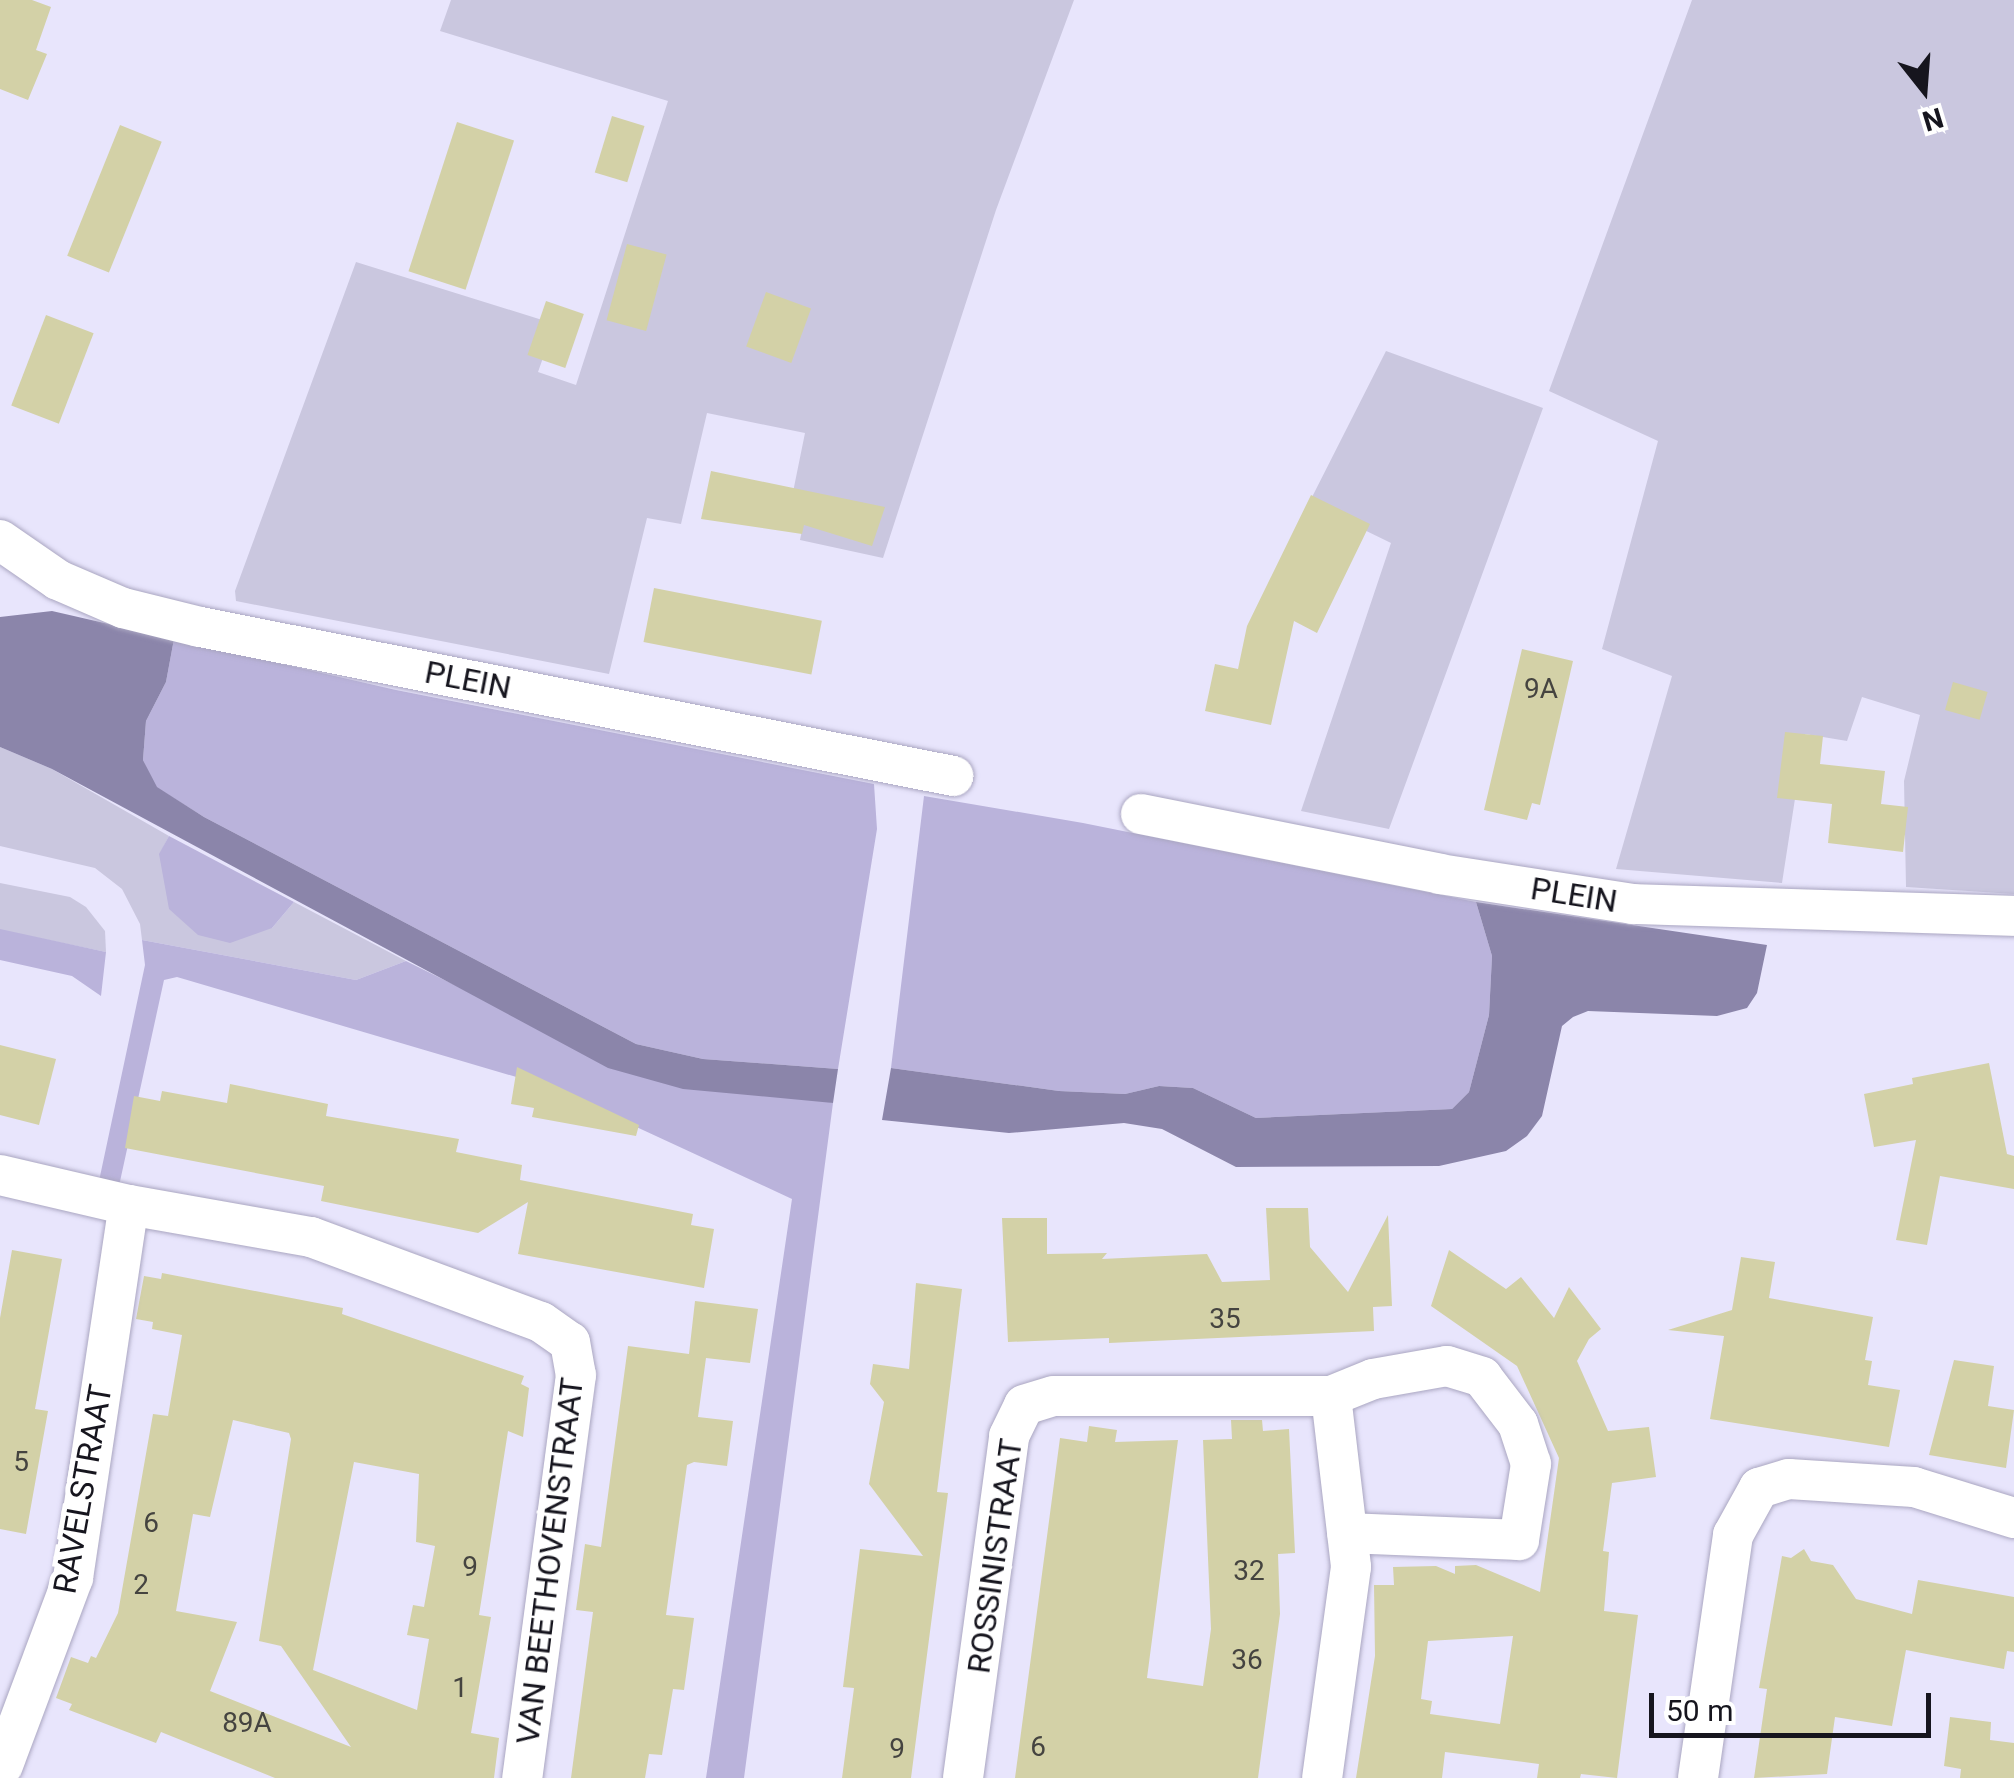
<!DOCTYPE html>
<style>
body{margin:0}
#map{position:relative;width:2014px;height:1778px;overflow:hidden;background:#e8e5fc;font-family:Roboto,sans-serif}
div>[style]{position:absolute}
.green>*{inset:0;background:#cac7df}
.forest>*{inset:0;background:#bab3db}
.water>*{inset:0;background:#8b85aa}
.building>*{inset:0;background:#d3d1a7;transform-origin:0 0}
.roads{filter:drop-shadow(0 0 2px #aaa6c1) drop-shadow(0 0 2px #aaa6c1)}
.street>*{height:40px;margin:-20px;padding:0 20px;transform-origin:20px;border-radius:20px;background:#fff}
span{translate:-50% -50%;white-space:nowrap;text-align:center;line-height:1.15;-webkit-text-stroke:10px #fff;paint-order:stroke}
.number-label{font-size:28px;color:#454440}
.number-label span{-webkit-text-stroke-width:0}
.street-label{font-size:32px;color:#16151e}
.north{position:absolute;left:1874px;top:40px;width:100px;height:100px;-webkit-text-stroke:8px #fff;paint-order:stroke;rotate:163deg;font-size:28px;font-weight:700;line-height:40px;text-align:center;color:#16151e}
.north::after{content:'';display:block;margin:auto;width:35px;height:45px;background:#16151e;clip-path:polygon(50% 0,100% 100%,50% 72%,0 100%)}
.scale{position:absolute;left:1649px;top:1693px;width:282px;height:45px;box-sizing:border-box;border:5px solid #16151e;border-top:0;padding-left:12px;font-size:30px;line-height:35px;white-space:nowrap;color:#16151e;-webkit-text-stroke:8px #fff;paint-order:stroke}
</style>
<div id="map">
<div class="green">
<div style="clip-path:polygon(451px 0,1074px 0,996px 210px,883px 558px,800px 540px,809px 496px,793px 492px,805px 433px,707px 413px,681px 524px,647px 518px,609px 674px,236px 601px,235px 591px,356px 262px,555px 324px,538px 372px,576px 385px,668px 101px,440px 31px)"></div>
<div style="clip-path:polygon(1692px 0,2014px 0,2014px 894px,1906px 887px,1904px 781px,1920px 715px,1862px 697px,1847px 741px,1805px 734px,1782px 883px,1616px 869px,1672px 676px,1602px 649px,1658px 441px,1549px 391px)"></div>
<div style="clip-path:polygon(1386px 351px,1543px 408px,1389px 829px,1301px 811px,1391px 543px,1309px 503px)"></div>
<div style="clip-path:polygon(0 747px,52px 769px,169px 836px,160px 854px,272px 928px,294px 902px,406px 961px,356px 980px,142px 940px,140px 924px,122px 889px,95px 868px,0 846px)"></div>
<div style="clip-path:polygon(0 883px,70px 897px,86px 907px,105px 931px,106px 952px,0 930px)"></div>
</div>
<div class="forest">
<div style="clip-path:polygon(174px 639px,396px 690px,874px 784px,877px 829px,838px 1069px,703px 1059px,636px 1044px,204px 817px,156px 787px,143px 760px,146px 721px,166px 682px)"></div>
<div style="clip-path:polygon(924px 796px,1083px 823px,1476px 902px,1492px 956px,1489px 1015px,1469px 1092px,1452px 1109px,1256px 1118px,1193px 1088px,1159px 1086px,1125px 1094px,1059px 1091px,891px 1068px)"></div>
<div style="clip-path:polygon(169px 836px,294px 902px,272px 928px,230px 943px,198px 935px,169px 909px,159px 854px)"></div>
<div style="clip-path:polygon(0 929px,106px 952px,101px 996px,72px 976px,0 960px)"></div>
<div style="clip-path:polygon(142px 940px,356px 980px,406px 961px,523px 1019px,833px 1103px,744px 1778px,706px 1778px,792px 1199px,550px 1087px,177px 977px,164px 980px,119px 1186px,99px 1181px,145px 965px)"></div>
</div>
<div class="water">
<div style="clip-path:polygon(52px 611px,174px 639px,166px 682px,146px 721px,143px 760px,157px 787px,204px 817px,636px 1044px,703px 1059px,838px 1069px,833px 1103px,683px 1089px,608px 1068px,52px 769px,0 747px,0 617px)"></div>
<div style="clip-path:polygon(1476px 902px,1767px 945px,1757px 993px,1747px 1008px,1717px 1016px,1588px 1011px,1573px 1017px,1562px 1026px,1542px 1116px,1527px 1136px,1506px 1151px,1439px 1166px,1236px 1167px,1162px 1129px,1124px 1123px,1009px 1133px,882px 1120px,891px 1068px,1059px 1091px,1125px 1094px,1159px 1086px,1193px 1088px,1256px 1118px,1452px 1109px,1469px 1092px,1489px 1015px,1492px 956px)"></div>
</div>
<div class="building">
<div style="clip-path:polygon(0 0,32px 0,51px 7px,36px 50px,47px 54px,28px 100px,0 89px)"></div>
<div style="left:612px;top:116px;width:34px;height:59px;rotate:17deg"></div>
<div style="left:457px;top:122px;width:60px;height:157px;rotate:18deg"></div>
<div style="left:120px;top:125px;width:45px;height:141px;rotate:22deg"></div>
<div style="left:627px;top:244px;width:41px;height:79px;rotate:15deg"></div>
<div style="left:766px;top:292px;width:48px;height:58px;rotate:20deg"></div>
<div style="left:546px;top:301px;width:40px;height:57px;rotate:19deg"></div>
<div style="left:46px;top:315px;width:51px;height:97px;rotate:21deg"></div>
<div style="clip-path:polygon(711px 471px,885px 507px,872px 546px,804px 525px,802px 534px,701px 519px)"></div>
<div style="clip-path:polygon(1311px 495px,1370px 524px,1317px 633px,1294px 621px,1271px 725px,1205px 711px,1215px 664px,1238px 669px,1247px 626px)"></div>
<div style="left:654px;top:588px;width:171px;height:55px;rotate:11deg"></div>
<div style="clip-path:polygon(1522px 649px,1573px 661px,1540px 805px,1532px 803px,1527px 820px,1484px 810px)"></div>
<div style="left:1953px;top:682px;width:36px;height:29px;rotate:16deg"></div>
<div style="clip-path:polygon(1785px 732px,1823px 736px,1820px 764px,1885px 771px,1881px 804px,1908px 807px,1903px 852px,1828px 843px,1832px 804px,1777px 798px)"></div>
<div style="clip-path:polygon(0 1045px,56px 1059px,39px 1125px,0 1115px)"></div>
<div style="clip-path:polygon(1989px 1063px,2007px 1154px,2014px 1156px,2014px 1189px,1940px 1176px,1927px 1245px,1896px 1240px,1916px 1140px,1874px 1147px,1864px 1094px,1913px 1084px,1912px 1078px)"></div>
<div style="clip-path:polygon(517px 1067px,639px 1125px,636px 1136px,532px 1117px,534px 1108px,511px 1104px)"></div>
<div style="clip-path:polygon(230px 1084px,328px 1104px,326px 1116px,459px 1139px,456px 1152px,522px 1165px,520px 1180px,693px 1214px,691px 1225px,714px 1229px,704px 1288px,518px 1254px,528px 1202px,478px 1233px,321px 1201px,324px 1186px,125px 1148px,134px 1096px,160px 1101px,162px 1091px,227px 1103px)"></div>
<div style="clip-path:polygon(1266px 1208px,1308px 1208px,1310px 1247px,1348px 1292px,1388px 1215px,1392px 1306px,1373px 1307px,1374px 1331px,1109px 1343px,1109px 1338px,1008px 1342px,1002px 1218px,1047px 1218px,1047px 1254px,1107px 1253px,1102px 1259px,1207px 1254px,1222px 1282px,1270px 1280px)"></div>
<div style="clip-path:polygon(12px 1250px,62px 1259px,35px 1409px,48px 1411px,26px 1534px,0 1529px,0 1318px)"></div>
<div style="clip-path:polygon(evenodd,1449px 1250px,1506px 1289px,1521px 1277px,1554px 1318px,1569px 1287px,1601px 1329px,1589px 1339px,1577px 1361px,1608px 1431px,1649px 1427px,1656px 1477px,1612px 1483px,1603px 1551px,1609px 1552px,1604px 1611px,1638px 1615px,1617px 1778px,1581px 1774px,1580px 1778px,1537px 1778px,1539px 1764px,1445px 1752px,1442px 1778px,1356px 1778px,1375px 1656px,1374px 1585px,1394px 1585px,1393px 1567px,1436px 1566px,1455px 1574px,1455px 1566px,1476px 1565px,1540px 1592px,1559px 1458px,1517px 1366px,1431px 1306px,1449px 1250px,1513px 1636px,1500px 1724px,1430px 1714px,1432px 1701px,1421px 1699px,1428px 1641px,1513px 1636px)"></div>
<div style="clip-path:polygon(1741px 1257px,1775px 1262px,1769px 1298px,1873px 1317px,1865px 1360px,1872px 1361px,1868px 1385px,1900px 1390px,1889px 1447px,1710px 1419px,1724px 1336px,1668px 1330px,1732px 1310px)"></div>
<div style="clip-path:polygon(evenodd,162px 1273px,343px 1308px,342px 1314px,524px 1376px,521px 1384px,529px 1388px,523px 1437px,508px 1431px,479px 1615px,491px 1617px,471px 1733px,499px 1738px,494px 1778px,275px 1778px,161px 1732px,156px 1743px,69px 1710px,72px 1704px,56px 1698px,71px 1657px,88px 1663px,91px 1656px,96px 1658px,118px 1613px,153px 1414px,168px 1416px,182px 1335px,152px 1329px,153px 1322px,136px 1319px,144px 1276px,161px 1279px,162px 1273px,233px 1420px,289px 1433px,291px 1439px,259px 1641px,281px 1646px,351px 1747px,210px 1691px,237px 1622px,176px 1611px,193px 1514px,210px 1517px,233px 1420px,162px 1273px,354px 1462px,419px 1474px,416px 1542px,435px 1546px,424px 1607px,413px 1605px,407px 1635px,429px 1639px,417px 1710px,313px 1670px,354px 1462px)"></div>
<div style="clip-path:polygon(916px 1283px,962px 1289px,937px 1492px,948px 1493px,911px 1778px,842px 1778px,854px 1688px,843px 1687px,860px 1549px,923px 1556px,869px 1484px,884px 1402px,870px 1384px,873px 1364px,909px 1369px)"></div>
<div style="clip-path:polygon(695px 1301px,758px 1309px,750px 1363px,706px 1358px,698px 1417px,733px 1421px,727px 1466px,694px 1462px,687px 1465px,666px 1615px,694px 1618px,684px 1690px,673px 1689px,662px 1755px,649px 1754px,645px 1778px,571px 1778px,593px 1612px,576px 1610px,585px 1544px,601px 1547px,628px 1346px,689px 1354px)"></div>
<div style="clip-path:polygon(1954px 1360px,1994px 1366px,1988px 1406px,2014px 1410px,2006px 1468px,1929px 1455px)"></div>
<div style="clip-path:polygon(1231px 1420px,1262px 1420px,1263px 1431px,1289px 1429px,1295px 1553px,1278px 1554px,1280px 1614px,1258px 1778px,1015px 1778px,1060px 1438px,1087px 1442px,1089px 1426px,1117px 1430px,1115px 1442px,1178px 1440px,1147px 1678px,1203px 1686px,1211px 1629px,1203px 1440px,1232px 1439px)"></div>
<div style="clip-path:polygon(1804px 1549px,1811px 1561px,1833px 1565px,1856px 1599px,1912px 1614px,1918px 1580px,2014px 1597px,2014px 1652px,2007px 1651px,2004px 1669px,1906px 1650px,1892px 1726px,1835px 1717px,1827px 1774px,1754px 1778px,1767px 1689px,1759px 1688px,1782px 1556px,1791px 1558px)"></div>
<div style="clip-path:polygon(1950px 1717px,1991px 1722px,1990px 1740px,2014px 1743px,2014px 1778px,1960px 1778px,1961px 1769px,1944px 1766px)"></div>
</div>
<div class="roads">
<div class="street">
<div style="left:0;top:540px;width:70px;rotate:34.6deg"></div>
<div style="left:58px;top:580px;width:71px;rotate:23.3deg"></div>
<div style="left:123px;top:608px;width:79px;rotate:13.9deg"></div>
<div style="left:200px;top:627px;width:768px;rotate:11.19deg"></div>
<div style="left:1141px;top:814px;width:305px;rotate:11.3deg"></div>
<div style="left:1440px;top:874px;width:195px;rotate:8.8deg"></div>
<div style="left:1633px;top:904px;width:381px;rotate:1.8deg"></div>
<div style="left:0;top:1175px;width:132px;rotate:13.1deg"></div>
<div style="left:129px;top:1205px;width:185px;rotate:10deg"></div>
<div style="left:311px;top:1237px;width:245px;rotate:20.3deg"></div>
<div style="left:541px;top:1322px;width:35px;rotate:35deg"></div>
<div style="left:570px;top:1342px;width:34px;rotate:80deg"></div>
<div style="left:576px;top:1375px;width:407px;rotate:97.6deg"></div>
<div style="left:1331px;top:1396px;width:45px;rotate:-22deg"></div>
<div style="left:1373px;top:1379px;width:75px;rotate:-10deg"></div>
<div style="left:1447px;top:1366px;width:37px;rotate:17deg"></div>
<div style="left:1482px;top:1377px;width:59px;rotate:52.5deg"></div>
<div style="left:1518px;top:1424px;width:42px;rotate:72deg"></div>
<div style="left:1531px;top:1464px;width:77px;rotate:99deg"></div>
<div style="left:1519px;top:1540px;width:172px;rotate:-177.7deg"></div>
<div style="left:3px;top:1765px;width:200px;rotate:-69.5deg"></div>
<div style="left:73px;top:1578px;width:377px;rotate:-81.5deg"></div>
<div style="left:963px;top:1778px;width:345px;rotate:-82.3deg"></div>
<div style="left:1009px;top:1436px;width:34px;rotate:-64deg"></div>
<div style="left:1024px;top:1405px;width:31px;rotate:-17deg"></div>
<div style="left:1054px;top:1396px;width:277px"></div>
<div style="left:1331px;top:1396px;width:172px;rotate:83.3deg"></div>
<div style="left:1351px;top:1567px;width:213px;rotate:97.8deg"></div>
<div style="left:1698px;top:1778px;width:246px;rotate:-81.8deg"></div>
<div style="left:1733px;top:1535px;width:54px;rotate:-61deg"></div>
<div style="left:1759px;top:1488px;width:31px;rotate:-17deg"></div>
<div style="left:1789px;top:1479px;width:125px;rotate:3.7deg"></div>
<div style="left:1914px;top:1487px;width:105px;rotate:17.2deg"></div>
</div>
</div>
<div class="number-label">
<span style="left:1541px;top:689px">9A</span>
<span style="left:1225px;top:1319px">35</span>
<span style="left:21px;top:1462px">5</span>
<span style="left:151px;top:1523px">6</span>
<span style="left:470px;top:1567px">9</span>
<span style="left:1249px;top:1571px">32</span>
<span style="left:141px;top:1585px">2</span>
<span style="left:1247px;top:1660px">36</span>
<span style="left:460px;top:1688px">1</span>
<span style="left:247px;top:1723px">89A</span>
<span style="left:1038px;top:1747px">6</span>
<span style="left:897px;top:1749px">9</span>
</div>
<div class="street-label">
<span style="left:468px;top:680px;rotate:11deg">PLEIN</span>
<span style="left:1574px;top:895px;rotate:9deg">PLEIN</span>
<span style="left:83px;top:1489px;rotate:-80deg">RAVELSTRAAT</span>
<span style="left:995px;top:1556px;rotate:-82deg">ROSSINISTRAAT</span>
<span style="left:550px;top:1561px;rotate:-83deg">VAN BEETHOVENSTRAAT</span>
</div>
<div class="north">N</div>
<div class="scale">50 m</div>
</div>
